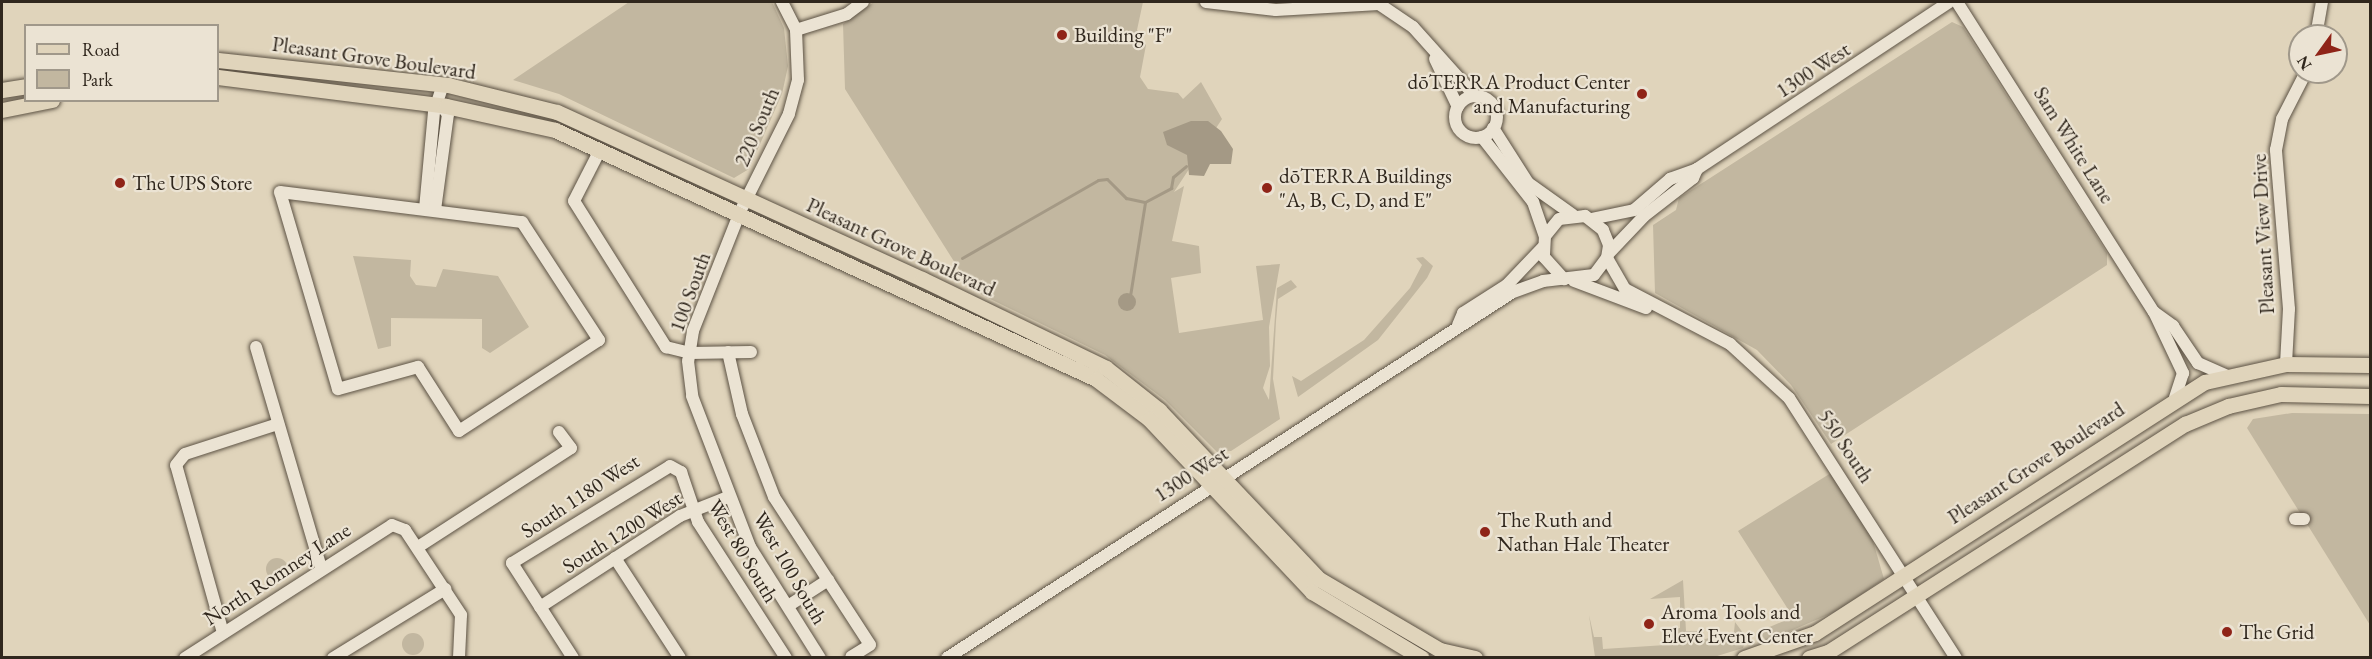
<!DOCTYPE html>
<meta charset="utf-8">
<style>
body{margin:0}
#map{position:relative;width:2372px;height:659px;overflow:hidden;background:#e0d4bb;font-family:"EB Garamond",serif}
div>[style]{position:absolute}
.green>*{inset:0;background:#c2b7a0}
.round{border-radius:50%}
.water>*{inset:0;background:#a49985}
.stream>*{height:3px;margin:-1.5px;padding:0 1.5px;transform-origin:1.5px;border-radius:1.5px;background:#a49985}
.roads{filter:drop-shadow(0 0 2px #5c5244) drop-shadow(0 0 2px #5c5244)}
.minor>*{height:12px;margin:-6px;padding:0 6px;transform-origin:6px;border-radius:6px;background:#ebe3d3}
.minor>.ring{margin:-6px;padding:0;box-sizing:content-box;background:none;border:12px solid #ebe3d3;border-radius:50%}
.major>*{height:15px;margin:-7.5px;padding:0 7.5px;transform-origin:7.5px;border-radius:7.5px;background:#e0d4bb}
.dots>*{width:16px;height:16px;translate:-50% -50%;box-sizing:border-box;border:3px solid #ebe3d3;border-radius:50%}
span{translate:-50% -50%;white-space:nowrap;text-align:center;line-height:1.15;-webkit-text-stroke:4.5px #ebe3d3;paint-order:stroke}
.poi-label{font-size:21px;color:#30271d}
.left{translate:0 -50%;text-align:left}
.right{translate:-100% -50%;text-align:right}
.street-label{font-size:21px;color:#30271d}
.frame{position:absolute;inset:0;border:3px solid #30271d;pointer-events:none}
.legend{position:absolute;left:24px;top:24px;width:195px;height:78px;box-sizing:border-box;background:#ebe3d3;border:2px solid #a0988a;margin:0;padding:8px 10px;list-style:none;font-size:18px;color:#30271d}
.legend li{display:flex;align-items:center;gap:12px;height:30px}
.legend b{width:30px;border:2px solid #a0988a}
.north{position:absolute;left:2288px;top:24px;width:60px;height:60px;box-sizing:border-box;background:#ebe3d3;border:2px solid #a0988a;border-radius:50%;rotate:237deg;font-size:16px;font-weight:700;line-height:24px;text-align:center;color:#30271d}
.north::after{content:'';display:block;margin:auto;width:21px;height:27px;background:#8f2418;clip-path:polygon(50% 0,100% 100%,50% 72%,0 100%)}
</style>
<div id="map">
<div class="green">
<div style="clip-path:polygon(629px 2px,772px 2px,784px 28px,788px 66px,782px 94px,749px 169px,734px 178px,559px 94px,513px 80px)"></div>
<div style="clip-path:polygon(874px 2px,1143px 2px,1137px 30px,1146px 45px,1140px 77px,1148px 89px,1178px 93px,1183px 99px,1201px 82px,1222px 119px,1174px 192px,1184px 186px,1172px 241px,1199px 246px,1201px 273px,1171px 278px,1179px 333px,1263px 320px,1256px 266px,1280px 264px,1269px 327px,1270px 366px,1263px 388px,1269px 400px,1277px 288px,1291px 280px,1297px 287px,1278px 299px,1276px 321px,1273px 379px,1280px 419px,1231px 451px,1217px 452px,1165px 400px,1105px 355px,982px 295px,967px 282px,845px 89px,843px 24px)"></div>
<div style="clip-path:polygon(1952px 22px,1963px 27px,2107px 253px,2107px 265px,1831px 444px,1791px 385px,1757px 350px,1655px 293px,1653px 225px,1676px 210px,1679px 198px)"></div>
<div style="clip-path:polygon(353px 256px,411px 260px,410px 276px,416px 285px,436px 287px,443px 269px,498px 276px,529px 327px,490px 353px,482px 348px,482px 319px,391px 318px,391px 346px,378px 349px)"></div>
<div style="clip-path:polygon(1423px 257px,1433px 266px,1427px 278px,1378px 340px,1298px 397px,1292px 376px,1301px 381px,1364px 340px,1410px 288px,1422px 265px,1416px 258px)"></div>
<div style="clip-path:polygon(2292px 413px,2370px 414px,2370px 625px,2247px 428px,2253px 419px)"></div>
<div style="clip-path:polygon(1831px 473px,1870px 531px,1884px 579px,1837px 611px,1767px 641px,1758px 632px,1793px 617px,1738px 531px)"></div>
<div class="round" style="left:266px;top:558px;width:22px;height:22px"></div>
<div style="clip-path:polygon(1683px 580px,1686px 631px,1699px 631px,1701px 640px,1734px 632px,1735px 622px,1746px 637px,1743px 648px,1714px 657px,1595px 657px,1589px 615px,1594px 637px,1602px 637px,1603px 649px,1666px 645px,1665px 629px,1680px 628px,1680px 597px,1650px 599px)"></div>
<div class="round" style="left:402px;top:633px;width:22px;height:22px"></div>
</div>
<div class="water">
<div style="clip-path:polygon(1191px 121px,1208px 121px,1221px 131px,1233px 149px,1231px 164px,1210px 164px,1204px 176px,1189px 175px,1187px 155px,1167px 145px,1163px 132px)"></div>
<div class="round" style="left:1118px;top:293px;width:18px;height:18px"></div>
</div>
<div class="stream">
<div style="left:962px;top:258px;width:157px;rotate:-29.8deg"></div>
<div style="left:1098px;top:180px;width:9px;rotate:-6deg"></div>
<div style="left:1107px;top:179px;width:27px;rotate:45deg"></div>
<div style="left:1126px;top:198px;width:19px;rotate:12deg"></div>
<div style="left:1130px;top:296px;width:95px;rotate:-80.9deg"></div>
<div style="left:1145px;top:202px;width:30px;rotate:-28deg"></div>
<div style="left:1171px;top:188px;width:11px;rotate:-80deg"></div>
<div style="left:1173px;top:177px;width:17px;rotate:-40deg"></div>
</div>
<div class="roads">
<div class="minor">
<div style="left:782px;top:2px;width:31px;rotate:63deg"></div>
<div style="left:796px;top:30px;width:50px;rotate:87.7deg"></div>
<div style="left:798px;top:80px;width:35px;rotate:105deg"></div>
<div style="left:789px;top:114px;width:110px;rotate:116.6deg"></div>
<div style="left:740px;top:212px;width:128px;rotate:111.6deg"></div>
<div style="left:693px;top:331px;width:30px;rotate:99deg"></div>
<div style="left:688px;top:361px;width:35px;rotate:83deg"></div>
<div style="left:692px;top:396px;width:162px;rotate:69deg"></div>
<div style="left:750px;top:547px;width:131px;rotate:57.8deg"></div>
<div style="left:1206px;top:2px;width:70px;rotate:6.5deg"></div>
<div style="left:1276px;top:10px;width:103px;rotate:-3.3deg"></div>
<div style="left:1379px;top:4px;width:41px;rotate:34.1deg"></div>
<div style="left:1413px;top:27px;width:93px;rotate:48.1deg"></div>
<div style="left:1957px;top:2px;width:367px;rotate:57.6deg"></div>
<div style="left:2154px;top:312px;width:24px;rotate:36deg"></div>
<div style="left:2173px;top:326px;width:45px;rotate:56deg"></div>
<div style="left:2198px;top:363px;width:34px;rotate:24deg"></div>
<div style="left:796px;top:30px;width:53px;rotate:-17.4deg"></div>
<div style="left:847px;top:14px;width:20px;rotate:-37deg"></div>
<div style="left:2316px;top:36px;width:35px;rotate:-80deg"></div>
<div style="left:1435px;top:59px;width:53px;rotate:64.4deg"></div>
<div class="ring" style="left:1455px;top:96px;width:30px;height:30px"></div>
<div style="left:1493px;top:128px;width:65px;rotate:57.5deg"></div>
<div style="left:1528px;top:183px;width:55px;rotate:35.4deg"></div>
<div style="left:1482px;top:137px;width:83px;rotate:51.9deg"></div>
<div style="left:1533px;top:202px;width:36px;rotate:71deg"></div>
<div style="left:600px;top:150px;width:57px;rotate:117deg"></div>
<div style="left:574px;top:201px;width:173px;rotate:57.8deg"></div>
<div style="left:666px;top:347px;width:25px;rotate:14deg"></div>
<div style="left:690px;top:353px;width:61px;rotate:-0.9deg"></div>
<div style="left:280px;top:192px;width:244px;rotate:7.1deg"></div>
<div style="left:522px;top:222px;width:141px;rotate:56.9deg"></div>
<div style="left:599px;top:340px;width:167px;rotate:147deg"></div>
<div style="left:459px;top:431px;width:76px;rotate:-122.6deg"></div>
<div style="left:418px;top:367px;width:83px;rotate:164.6deg"></div>
<div style="left:338px;top:389px;width:205px;rotate:-106.4deg"></div>
<div style="left:425px;top:209px;width:97px;rotate:-84.7deg"></div>
<div style="left:434px;top:112px;width:28px;rotate:-72deg"></div>
<div style="left:435px;top:210px;width:97px;rotate:-82.3deg"></div>
<div style="left:448px;top:114px;width:12px;rotate:-132deg"></div>
<div style="left:1591px;top:219px;width:44px;rotate:-11.8deg"></div>
<div style="left:1634px;top:210px;width:48px;rotate:-40.7deg"></div>
<div style="left:1670px;top:179px;width:29px;rotate:-20deg"></div>
<div style="left:1697px;top:169px;width:302px;rotate:-33.5deg"></div>
<div style="left:1608px;top:254px;width:52px;rotate:-46.5deg"></div>
<div style="left:1644px;top:216px;width:62px;rotate:-37.8deg"></div>
<div style="left:1693px;top:178px;width:10px;rotate:-66deg"></div>
<div style="left:1607px;top:258px;width:36px;rotate:60deg"></div>
<div style="left:1625px;top:289px;width:119px;rotate:27.6deg"></div>
<div style="left:1730px;top:344px;width:80px;rotate:42.5deg"></div>
<div style="left:1789px;top:398px;width:309px;rotate:57.3deg"></div>
<div style="left:1574px;top:281px;width:77px;rotate:20.6deg"></div>
<div style="left:2154px;top:312px;width:68px;rotate:64.6deg"></div>
<div style="left:2183px;top:373px;width:26px;rotate:108deg"></div>
<div style="left:1458px;top:325px;width:13px;rotate:-67deg"></div>
<div style="left:1463px;top:313px;width:52px;rotate:-32.5deg"></div>
<div style="left:1507px;top:285px;width:52px;rotate:-46.5deg"></div>
<div style="left:256px;top:347px;width:230px;rotate:73.6deg"></div>
<div style="left:728px;top:352px;width:64px;rotate:77.3deg"></div>
<div style="left:742px;top:414px;width:89px;rotate:68.9deg"></div>
<div style="left:774px;top:497px;width:176px;rotate:57deg"></div>
<div style="left:870px;top:645px;width:22px;rotate:148deg"></div>
<div style="left:2286px;top:364px;width:55px;rotate:-86.9deg"></div>
<div style="left:2289px;top:309px;width:160px;rotate:-94.7deg"></div>
<div style="left:2276px;top:150px;width:32px;rotate:-79deg"></div>
<div style="left:2282px;top:119px;width:53px;rotate:-62.9deg"></div>
<div style="left:2295px;top:519px;width:9px"></div>
<div style="left:418px;top:547px;width:182px;rotate:-32.9deg"></div>
<div style="left:571px;top:448px;width:20px;rotate:-127deg"></div>
<div style="left:615px;top:558px;width:119px;rotate:57deg"></div>
<div style="left:788px;top:606px;width:48px;rotate:-33deg"></div>
<div style="left:540px;top:607px;width:167px;rotate:-33deg"></div>
<div style="left:680px;top:516px;width:52px;rotate:-21.6deg"></div>
<div style="left:223px;top:633px;width:174px;rotate:-105.6deg"></div>
<div style="left:176px;top:465px;width:14px;rotate:-51deg"></div>
<div style="left:185px;top:454px;width:98px;rotate:-17.9deg"></div>
<div style="left:185px;top:658px;width:246px;rotate:-32.7deg"></div>
<div style="left:392px;top:525px;width:14px;rotate:21deg"></div>
<div style="left:405px;top:530px;width:102px;rotate:56.6deg"></div>
<div style="left:461px;top:615px;width:43px;rotate:92.7deg"></div>
<div style="left:333px;top:658px;width:132px;rotate:-31.6deg"></div>
<div style="left:573px;top:658px;width:113px;rotate:-122.7deg"></div>
<div style="left:512px;top:563px;width:185px;rotate:-31.5deg"></div>
<div style="left:670px;top:466px;width:13px;rotate:29deg"></div>
<div style="left:681px;top:472px;width:53px;rotate:71.2deg"></div>
<div style="left:698px;top:522px;width:162px;rotate:57.1deg"></div>
<div style="left:947px;top:658px;width:674px;rotate:-32.89deg"></div>
<div style="left:1513px;top:292px;width:32px;rotate:-20deg"></div>
<div style="left:1543px;top:281px;width:51px;rotate:-6.7deg"></div>
<div style="left:1594px;top:275px;width:21px;rotate:-53deg"></div>
<div style="left:1607px;top:258px;width:13px;rotate:-81deg"></div>
<div style="left:1609px;top:245px;width:16px;rotate:-112deg"></div>
<div style="left:1603px;top:230px;width:23px;rotate:-142deg"></div>
<div style="left:1585px;top:216px;width:26px;rotate:173deg"></div>
<div style="left:1559px;top:219px;width:22px;rotate:129deg"></div>
<div style="left:1545px;top:236px;width:21px;rotate:93deg"></div>
<div style="left:1544px;top:257px;width:30px;rotate:48deg"></div>
</div>
<div class="major">
<div style="left:218px;top:60px;width:231px;rotate:6.2deg"></div>
<div style="left:448px;top:85px;width:112px;rotate:13.9deg"></div>
<div style="left:557px;top:112px;width:401px;rotate:24.6deg"></div>
<div style="left:922px;top:279px;width:204px;rotate:25.8deg"></div>
<div style="left:1106px;top:368px;width:68px;rotate:38.4deg"></div>
<div style="left:1159px;top:410px;width:233px;rotate:46.6deg"></div>
<div style="left:1319px;top:579px;width:140px;rotate:30.4deg"></div>
<div style="left:1440px;top:650px;width:36px;rotate:13deg"></div>
<div style="left:218px;top:77px;width:230px;rotate:7.2deg"></div>
<div style="left:446px;top:106px;width:112px;rotate:12.4deg"></div>
<div style="left:555px;top:130px;width:596px;rotate:24.71deg"></div>
<div style="left:1096px;top:379px;width:66px;rotate:37deg"></div>
<div style="left:1149px;top:419px;width:238px;rotate:46.7deg"></div>
<div style="left:1312px;top:592px;width:128px;rotate:31deg"></div>
<div style="left:2px;top:90px;width:24px;rotate:-9deg"></div>
<div style="left:2px;top:110px;width:51px;rotate:-11.3deg"></div>
<div style="left:1744px;top:658px;width:75px;rotate:-19.4deg"></div>
<div style="left:1815px;top:633px;width:464px;rotate:-32.8deg"></div>
<div style="left:2205px;top:382px;width:83px;rotate:-12.5deg"></div>
<div style="left:2286px;top:364px;width:84px;rotate:0.7deg"></div>
<div style="left:1809px;top:658px;width:20px;rotate:-18deg"></div>
<div style="left:1828px;top:652px;width:424px;rotate:-32.6deg"></div>
<div style="left:2185px;top:424px;width:47px;rotate:-22.7deg"></div>
<div style="left:2228px;top:406px;width:54px;rotate:-12.8deg"></div>
<div style="left:2281px;top:394px;width:89px;rotate:1.3deg"></div>
</div>
</div>
<div class="dots">
<div style="left:1062px;top:35px;background:#8f2418"></div>
<div style="left:1642px;top:94px;background:#8f2418"></div>
<div style="left:120px;top:183px;background:#8f2418"></div>
<div style="left:1267px;top:188px;background:#8f2418"></div>
<div style="left:1485px;top:532px;background:#8f2418"></div>
<div style="left:1649px;top:624px;background:#8f2418"></div>
<div style="left:2227px;top:632px;background:#8f2418"></div>
</div>
<div class="poi-label">
<span class="left" style="left:1074px;top:35px">Building "F"</span>
<span class="right" style="left:1630px;top:94px">dōTERRA Product Center<br>and Manufacturing</span>
<span class="left" style="left:1279px;top:188px">dōTERRA Buildings<br>"A, B, C, D, and E"</span>
<span class="left" style="left:132px;top:183px">The UPS Store</span>
<span class="left" style="left:1497px;top:532px">The Ruth and<br>Nathan Hale Theater</span>
<span class="left" style="left:1661px;top:624px">Aroma Tools and<br>Elevé Event Center</span>
<span class="left" style="left:2239px;top:632px">The Grid</span>
</div>
<div class="street-label">
<span style="left:374px;top:58px;rotate:8deg">Pleasant Grove Boulevard</span>
<span style="left:1813px;top:70px;rotate:-33deg">1300 West</span>
<span style="left:757px;top:127px;rotate:-67deg">220 South</span>
<span style="left:2074px;top:145px;rotate:58deg">Sam White Lane</span>
<span style="left:2263px;top:234px;rotate:-93deg">Pleasant View Drive</span>
<span style="left:901px;top:247px;rotate:25deg">Pleasant Grove Boulevard</span>
<span style="left:690px;top:292px;rotate:-70deg">100 South</span>
<span style="left:1846px;top:446px;rotate:57deg">550 South</span>
<span style="left:2036px;top:463px;rotate:-33deg">Pleasant Grove Boulevard</span>
<span style="left:1191px;top:474px;rotate:-33deg">1300 West</span>
<span style="left:580px;top:496px;rotate:-33deg">South 1180 West</span>
<span style="left:622px;top:532px;rotate:-32deg">South 1200 West</span>
<span style="left:743px;top:551px;rotate:59deg">West 80 South</span>
<span style="left:790px;top:568px;rotate:60deg">West 100 South</span>
<span style="left:277px;top:574px;rotate:-33deg">North Romney Lane</span>
</div>
<div class="frame"></div>
<ul class="legend">
<li><b style="height:8px;background:#e0d4bb"></b>Road</li>
<li><b style="height:16px;background:#c2b7a0"></b>Park</li>
</ul>
<div class="north">N</div>
</div>
